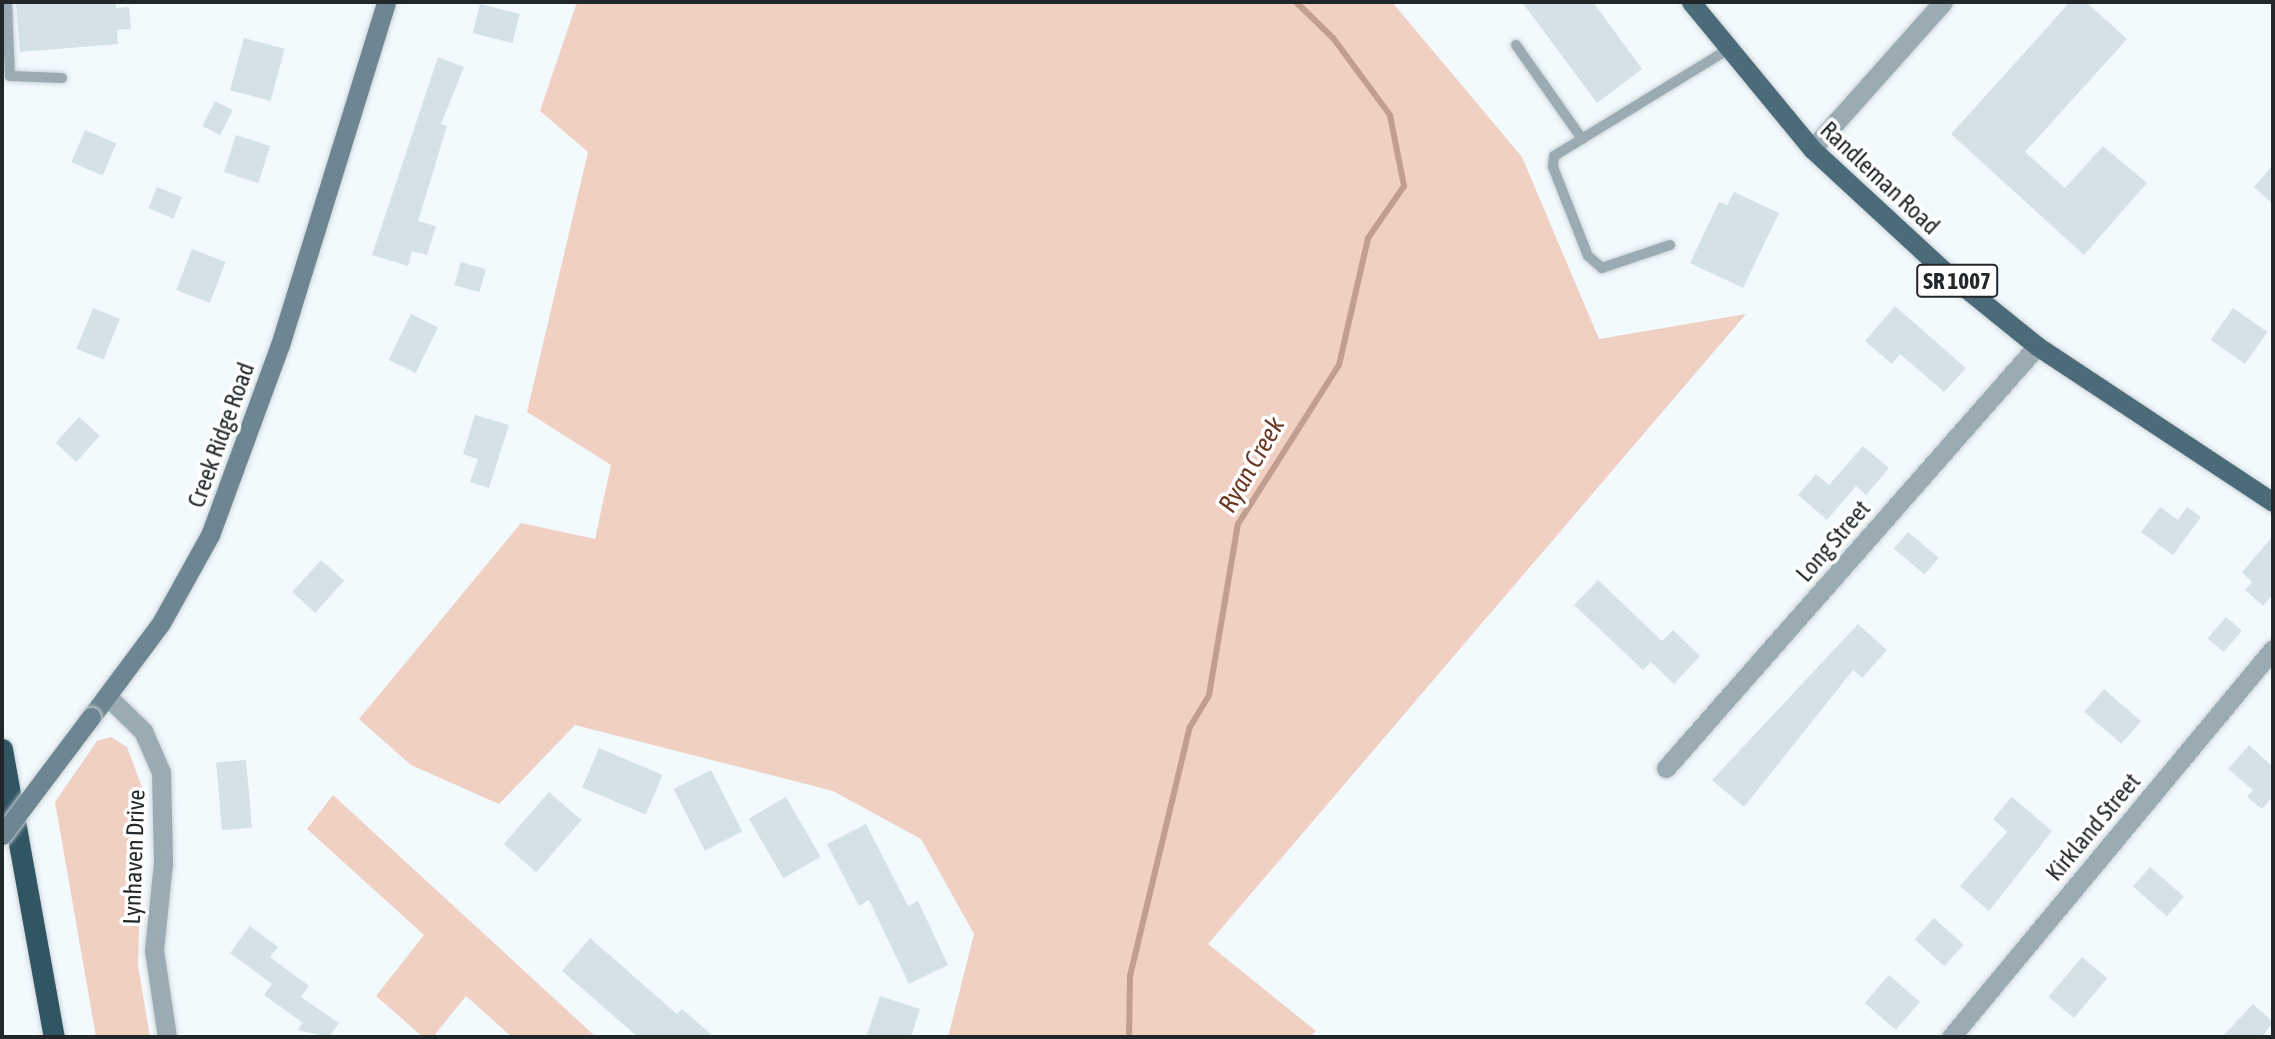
<!DOCTYPE html>
<style>
body{margin:0}
#map{position:relative;width:2275px;height:1039px;overflow:hidden;background:#f2fafe;font-family:"Asap Condensed",sans-serif}
div>[style]{position:absolute}
.green>*{inset:0;background:#f0d0c2}
.stream>*{height:6px;margin:-3px;padding:0 3px;transform-origin:3px;border-radius:3px;background:#c29e8e}
.building>*{inset:0;background:#d4e1e7;transform-origin:0 0}
.roads{filter:drop-shadow(0 0 2px #cdd4d8) drop-shadow(0 0 2px #cdd4d8)}
.service>*{height:10px;margin:-5px;padding:0 5px;transform-origin:5px;border-radius:5px;background:#9aabb3}
.minor>*{height:19px;margin:-9.5px;padding:0 9.5px;transform-origin:9.5px;border-radius:9.5px;background:#9aabb3}
.secondary>*{height:19px;margin:-9.5px;padding:0 9.5px;transform-origin:9.5px;border-radius:9.5px;background:#6d8691}
.primary>*{height:19px;margin:-9.5px;padding:0 9.5px;transform-origin:9.5px;border-radius:9.5px;background:#4c6b78}
.motorway>*{height:21px;margin:-10.5px;padding:0 10.5px;transform-origin:10.5px;border-radius:10.5px;background:#305563}
.bridges{filter:drop-shadow(0 0 2px #cdd4d8) drop-shadow(0 0 2px #cdd4d8)}
.secondary-bridge>*{height:19px;margin:-9.5px;padding:0 9.5px;transform-origin:9.5px;border-radius:9.5px;background:#6d8691}
span{translate:-50% -50%;white-space:nowrap;text-align:center;line-height:1.15;-webkit-text-stroke:7px #fff;paint-order:stroke}
.shield-label span{padding:2px 5px;background:#fff;border:2px solid;border-radius:5px;-webkit-text-stroke-width:0}
.shield-label{font-size:23px;color:#222729;font-weight:700}
.street-label{font-size:24px;color:#222729}
.water-label{font-size:26px;color:#6c3a24;font-style:italic}
.frame{position:absolute;inset:0;border:4px solid #222729;pointer-events:none}
</style>
<div id="map">
<div class="green">
<div style="clip-path:polygon(577px 2px,1392px 2px,1522px 157px,1599px 339px,1746px 314px,1208px 944px,1316px 1031px,1310px 1037px,948px 1037px,974px 934px,921px 839px,833px 791px,575px 725px,499px 804px,411px 765px,359px 719px,521px 523px,595px 539px,611px 465px,527px 412px,588px 152px,540px 111px)"></div>
<div style="clip-path:polygon(111px 737px,127px 747px,143px 790px,138px 965px,150px 1037px,96px 1037px,55px 802px,97px 741px)"></div>
<div style="clip-path:polygon(333px 795px,596px 1037px,512px 1037px,466px 996px,433px 1037px,423px 1037px,376px 996px,424px 935px,307px 829px)"></div>
</div>
<div class="stream">
<div style="left:1129px;top:1037px;width:61px;rotate:-89.1deg"></div>
<div style="left:1130px;top:976px;width:256px;rotate:-76.5deg"></div>
<div style="left:1190px;top:727px;width:37px;rotate:-59deg"></div>
<div style="left:1209px;top:695px;width:173px;rotate:-80.4deg"></div>
<div style="left:1238px;top:524px;width:188px;rotate:-57.6deg"></div>
<div style="left:1339px;top:365px;width:130px;rotate:-77.1deg"></div>
<div style="left:1368px;top:238px;width:63px;rotate:-55.3deg"></div>
<div style="left:1404px;top:186px;width:72px;rotate:-101.2deg"></div>
<div style="left:1390px;top:115px;width:96px;rotate:-126.5deg"></div>
<div style="left:1333px;top:38px;width:52px;rotate:-135.8deg"></div>
</div>
<div class="building">
<div style="clip-path:polygon(16px 2px,115px 2px,116px 8px,129px 7px,131px 29px,117px 30px,118px 44px,20px 52px)"></div>
<div style="clip-path:polygon(1522px 2px,1593px 2px,1642px 69px,1597px 103px)"></div>
<div style="clip-path:polygon(2070px 2px,2086px 2px,2127px 39px,2025px 152px,2065px 188px,2103px 146px,2147px 183px,2084px 255px,1951px 134px)"></div>
<div style="left:480px;top:4px;width:41px;height:30px;rotate:14deg"></div>
<div style="left:244px;top:38px;width:42px;height:54px;rotate:15deg"></div>
<div style="clip-path:polygon(438px 57px,464px 67px,441px 124px,447px 126px,418px 221px,436px 226px,427px 255px,412px 251px,408px 266px,372px 255px)"></div>
<div style="left:215px;top:101px;width:20px;height:28px;rotate:27deg"></div>
<div style="left:85px;top:130px;width:34px;height:35px;rotate:23deg"></div>
<div style="left:236px;top:135px;width:36px;height:39px;rotate:18deg"></div>
<div style="clip-path:polygon(2273px 165px,2273px 204px,2254px 187px)"></div>
<div style="left:157px;top:187px;width:27px;height:23px;rotate:22deg"></div>
<div style="clip-path:polygon(1734px 192px,1779px 213px,1743px 288px,1690px 263px,1719px 202px,1727px 205px)"></div>
<div style="left:192px;top:249px;width:36px;height:44px;rotate:21deg"></div>
<div style="left:461px;top:262px;width:26px;height:24px;rotate:16deg"></div>
<div style="clip-path:polygon(1895px 306px,1966px 368px,1944px 392px,1900px 354px,1892px 364px,1865px 341px)"></div>
<div style="left:93px;top:308px;width:29px;height:44px;rotate:22deg"></div>
<div style="left:2233px;top:308px;width:42px;height:39px;rotate:35deg"></div>
<div style="left:411px;top:314px;width:30px;height:51px;rotate:26deg"></div>
<div style="clip-path:polygon(475px 415px,509px 425px,489px 488px,470px 482px,478px 459px,463px 454px)"></div>
<div style="left:79px;top:417px;width:28px;height:35px;rotate:42deg"></div>
<div style="clip-path:polygon(1863px 446px,1889px 468px,1866px 495px,1856px 486px,1827px 520px,1798px 495px,1816px 474px,1829px 485px)"></div>
<div style="clip-path:polygon(2160px 507px,2178px 520px,2187px 507px,2201px 517px,2173px 555px,2141px 532px)"></div>
<div style="left:1908px;top:532px;width:40px;height:22px;rotate:40deg"></div>
<div style="clip-path:polygon(2273px 536px,2273px 594px,2263px 606px,2245px 590px,2252px 582px,2242px 572px)"></div>
<div style="left:321px;top:560px;width:31px;height:43px;rotate:42deg"></div>
<div style="clip-path:polygon(1598px 580px,1662px 641px,1673px 630px,1700px 656px,1674px 684px,1651px 662px,1643px 670px,1574px 605px)"></div>
<div style="left:2226px;top:617px;width:21px;height:28px;rotate:41deg"></div>
<div style="clip-path:polygon(1858px 624px,1887px 650px,1862px 678px,1853px 670px,1744px 807px,1712px 780px)"></div>
<div style="left:2104px;top:689px;width:49px;height:30px;rotate:41deg"></div>
<div style="clip-path:polygon(2249px 745px,2273px 767px,2273px 796px,2262px 809px,2247px 797px,2253px 790px,2228px 769px)"></div>
<div style="left:599px;top:748px;width:69px;height:43px;rotate:23deg"></div>
<div style="left:246px;top:760px;width:68px;height:30px;rotate:85deg"></div>
<div style="left:711px;top:770px;width:69px;height:42px;rotate:63deg"></div>
<div style="left:549px;top:792px;width:43px;height:69px;rotate:41deg"></div>
<div style="left:786px;top:797px;width:69px;height:43px;rotate:60deg"></div>
<div style="clip-path:polygon(2012px 797px,2052px 831px,1989px 911px,1960px 886px,2007px 832px,1993px 819px)"></div>
<div style="clip-path:polygon(866px 824px,908px 906px,918px 901px,948px 965px,909px 984px,869px 900px,859px 906px,827px 844px)"></div>
<div style="left:2150px;top:867px;width:45px;height:26px;rotate:41deg"></div>
<div style="left:1934px;top:918px;width:40px;height:29px;rotate:42deg"></div>
<div style="clip-path:polygon(250px 926px,278px 947px,270px 957px,309px 986px,301px 997px,339px 1023px,329px 1037px,298px 1030px,303px 1023px,264px 995px,272px 984px,230px 953px)"></div>
<div style="clip-path:polygon(590px 938px,677px 1014px,682px 1009px,714px 1037px,638px 1037px,562px 971px)"></div>
<div style="left:2082px;top:957px;width:33px;height:52px;rotate:40deg"></div>
<div style="left:1889px;top:975px;width:41px;height:37px;rotate:41deg"></div>
<div style="clip-path:polygon(880px 996px,920px 1009px,911px 1037px,866px 1037px)"></div>
<div style="clip-path:polygon(2253px 1004px,2273px 1022px,2262px 1037px,2222px 1037px)"></div>
</div>
<div class="roads">
<div class="service">
<div style="left:7px;top:2px;width:74px;rotate:87.7deg"></div>
<div style="left:10px;top:76px;width:52px;rotate:2.2deg"></div>
<div style="left:1516px;top:45px;width:115px;rotate:54.9deg"></div>
<div style="left:1670px;top:245px;width:72px;rotate:161.3deg"></div>
<div style="left:1602px;top:268px;width:18px;rotate:-139deg"></div>
<div style="left:1588px;top:256px;width:96px;rotate:-111.5deg"></div>
<div style="left:1553px;top:167px;width:11px;rotate:-85deg"></div>
<div style="left:1554px;top:156px;width:203px;rotate:-31.5deg"></div>
</div>
<div class="minor">
<div style="left:1812px;top:149px;width:197px;rotate:-48.3deg"></div>
<div style="left:107px;top:696px;width:50px;rotate:44.2deg"></div>
<div style="left:143px;top:731px;width:45px;rotate:66.3deg"></div>
<div style="left:161px;top:772px;width:91px;rotate:88.7deg"></div>
<div style="left:163px;top:863px;width:87px;rotate:95.9deg"></div>
<div style="left:154px;top:950px;width:88px;rotate:81.5deg"></div>
<div style="left:1666px;top:768px;width:562px;rotate:-48.68deg"></div>
<div style="left:1951px;top:1037px;width:504px;rotate:-50.31deg"></div>
</div>
<div class="secondary">
<div style="left:91px;top:717px;width:117px;rotate:-53.3deg"></div>
<div style="left:161px;top:623px;width:101px;rotate:-60.9deg"></div>
<div style="left:210px;top:535px;width:202px;rotate:-69.8deg"></div>
<div style="left:280px;top:345px;width:359px;rotate:-72.8deg"></div>
</div>
<div class="primary">
<div style="left:1691px;top:2px;width:190px;rotate:50.5deg"></div>
<div style="left:1812px;top:149px;width:177px;rotate:42.7deg"></div>
<div style="left:1942px;top:269px;width:122px;rotate:39deg"></div>
<div style="left:2037px;top:346px;width:283px;rotate:33.5deg"></div>
</div>
<div class="motorway">
<div style="left:2px;top:749px;width:293px;rotate:79.8deg"></div>
</div>
</div>
<div class="bridges">
<div class="secondary-bridge">
<div style="left:2px;top:835px;width:148px;rotate:-53deg"></div>
</div>
</div>
<div class="shield-label">
<span style="left:1957px;top:281px">SR 1007</span>
</div>
<div class="street-label">
<span style="left:1880px;top:178px;rotate:43deg">Randleman Road</span>
<span style="left:221px;top:435px;rotate:-70deg">Creek Ridge Road</span>
<span style="left:1833px;top:541px;rotate:-49deg">Long Street</span>
<span style="left:2093px;top:827px;rotate:-50deg">Kirkland Street</span>
<span style="left:134px;top:857px;rotate:-88deg">Lynhaven Drive</span>
</div>
<div class="water-label">
<span style="left:1252px;top:465px;rotate:-60deg">Ryan Creek</span>
</div>
<div class="frame"></div>
</div>
